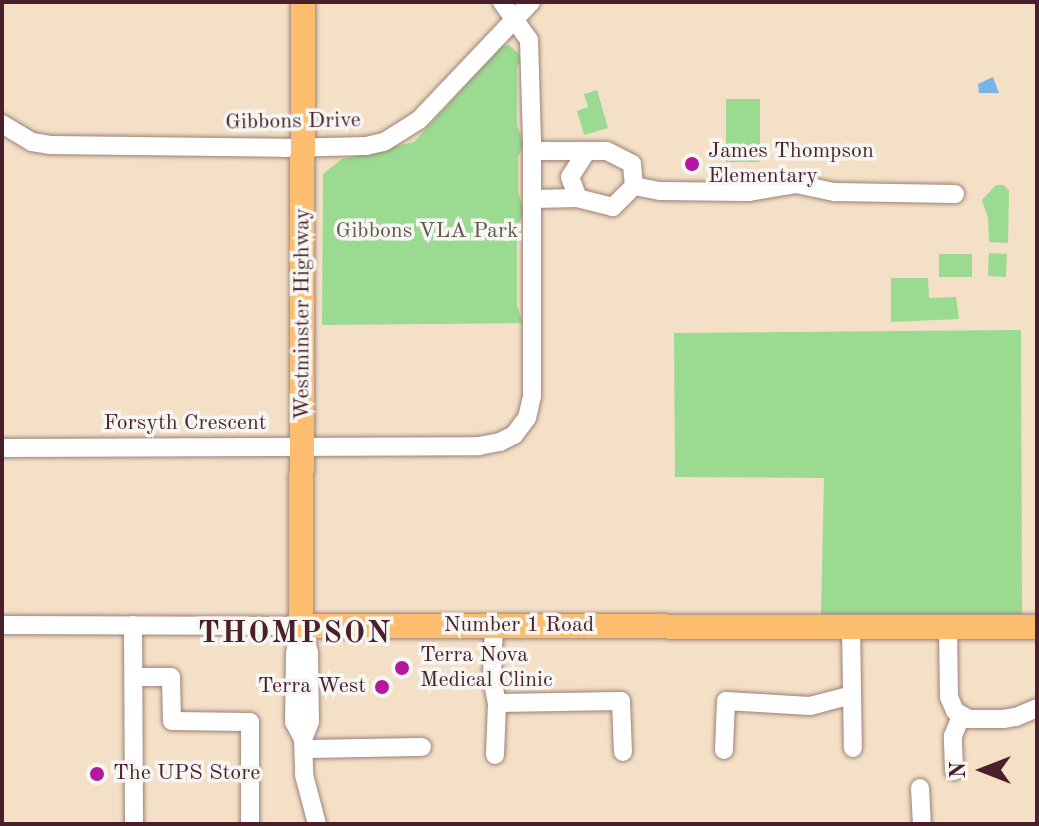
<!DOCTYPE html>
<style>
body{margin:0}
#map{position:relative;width:1039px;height:826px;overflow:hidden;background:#f3e0c6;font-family:"Old Standard TT",serif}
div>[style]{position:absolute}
.green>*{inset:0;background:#9adb91;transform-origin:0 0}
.water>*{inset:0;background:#78b3e9}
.roads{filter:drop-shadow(0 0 2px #9e8078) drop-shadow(0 0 2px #9e8078)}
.minor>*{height:18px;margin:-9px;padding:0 9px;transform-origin:9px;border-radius:9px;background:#fff}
.major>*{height:24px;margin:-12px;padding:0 12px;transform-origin:12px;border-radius:12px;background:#fcbd6f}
.dots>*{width:22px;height:22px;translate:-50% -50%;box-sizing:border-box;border:4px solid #f6f6f2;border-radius:50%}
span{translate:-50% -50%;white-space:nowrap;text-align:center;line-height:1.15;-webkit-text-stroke:7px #f6f6f2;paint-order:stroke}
.street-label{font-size:22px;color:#4a1f2b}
.poi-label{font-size:22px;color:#4a1f2b}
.left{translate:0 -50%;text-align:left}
.right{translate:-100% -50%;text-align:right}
.park-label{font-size:22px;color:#62574a}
.district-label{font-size:30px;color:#4a1f2b;font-weight:700;letter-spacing:2px}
.frame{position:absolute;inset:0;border:4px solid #4a1f2b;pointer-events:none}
.north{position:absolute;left:943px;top:730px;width:80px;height:80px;-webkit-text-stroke:6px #f6f6f2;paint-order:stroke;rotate:270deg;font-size:22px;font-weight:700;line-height:32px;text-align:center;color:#4a1f2b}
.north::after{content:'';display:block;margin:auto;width:28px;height:36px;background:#4a1f2b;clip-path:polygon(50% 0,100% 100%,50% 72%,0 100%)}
</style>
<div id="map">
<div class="green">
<div style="clip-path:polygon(509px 45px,519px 54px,521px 63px,517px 66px,517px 125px,524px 145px,518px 157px,518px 193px,525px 213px,517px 225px,517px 306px,523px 323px,322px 325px,323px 174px,342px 159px,414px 142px,501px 46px)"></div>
<div style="clip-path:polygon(597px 90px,608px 128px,584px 135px,577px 111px,588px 107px,584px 94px)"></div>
<div style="left:726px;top:99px;width:34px;height:63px"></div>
<div style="clip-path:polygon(996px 185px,1004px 185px,1009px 191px,1008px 243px,989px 242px,988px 218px,982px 200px)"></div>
<div style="left:989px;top:253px;width:18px;height:23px;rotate:3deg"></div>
<div style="left:939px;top:254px;width:33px;height:23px"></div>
<div style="clip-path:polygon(891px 278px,928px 278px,929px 298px,956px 297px,959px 319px,891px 322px)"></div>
<div style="clip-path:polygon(1021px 330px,1022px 614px,821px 614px,824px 478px,675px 477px,674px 333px)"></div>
</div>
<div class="water">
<div style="clip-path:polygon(993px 77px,999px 93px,979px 93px,978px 84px)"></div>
</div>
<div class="roads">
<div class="minor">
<div style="left:2px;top:124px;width:35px;rotate:31deg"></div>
<div style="left:32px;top:142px;width:18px;rotate:9deg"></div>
<div style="left:50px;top:145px;width:233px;rotate:0.7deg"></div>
<div style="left:283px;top:148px;width:83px;rotate:-1.4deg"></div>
<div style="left:366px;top:146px;width:18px;rotate:-13deg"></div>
<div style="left:384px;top:142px;width:41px;rotate:-32.2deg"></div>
<div style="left:419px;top:120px;width:163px;rotate:-46.5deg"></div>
<div style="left:532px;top:151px;width:75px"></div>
<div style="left:607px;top:151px;width:28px;rotate:27deg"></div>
<div style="left:632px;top:164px;width:22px;rotate:85deg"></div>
<div style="left:634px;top:186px;width:30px;rotate:135deg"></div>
<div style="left:613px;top:207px;width:36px;rotate:-166deg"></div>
<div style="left:578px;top:198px;width:45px;rotate:178.7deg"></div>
<div style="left:634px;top:186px;width:26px;rotate:11deg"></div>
<div style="left:660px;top:191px;width:88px;rotate:0.7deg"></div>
<div style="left:748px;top:192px;width:49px;rotate:-9.5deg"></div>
<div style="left:796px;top:184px;width:40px;rotate:12deg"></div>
<div style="left:835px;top:192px;width:120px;rotate:1deg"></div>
<div style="left:578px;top:198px;width:22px;rotate:-111deg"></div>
<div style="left:570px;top:177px;width:30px;rotate:-57deg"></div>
<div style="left:2px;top:448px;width:477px;rotate:-0.2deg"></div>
<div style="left:479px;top:446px;width:21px;rotate:-11deg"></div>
<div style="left:500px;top:442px;width:16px;rotate:-27deg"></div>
<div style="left:514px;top:435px;width:21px;rotate:-53deg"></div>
<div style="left:527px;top:418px;width:23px;rotate:-77deg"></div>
<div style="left:532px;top:396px;width:255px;rotate:-90deg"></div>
<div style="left:532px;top:141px;width:101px;rotate:-91.7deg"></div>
<div style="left:529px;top:40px;width:47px;rotate:-125.4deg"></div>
<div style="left:2px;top:625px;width:299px;rotate:0.2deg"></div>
<div style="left:133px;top:625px;width:199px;rotate:89.7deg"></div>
<div style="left:301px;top:626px;width:28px;rotate:73deg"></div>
<div style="left:309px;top:653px;width:69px;rotate:89.2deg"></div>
<div style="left:310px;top:722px;width:18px;rotate:112deg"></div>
<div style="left:303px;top:739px;width:36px;rotate:88deg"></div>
<div style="left:304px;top:775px;width:51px;rotate:75.1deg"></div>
<div style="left:494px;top:626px;width:52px;rotate:92.2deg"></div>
<div style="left:492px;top:678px;width:25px;rotate:79deg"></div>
<div style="left:497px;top:703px;width:52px;rotate:92.2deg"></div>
<div style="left:851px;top:627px;width:121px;rotate:89.1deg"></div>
<div style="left:948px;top:627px;width:70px;rotate:89.2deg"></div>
<div style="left:949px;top:697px;width:15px;rotate:67deg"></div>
<div style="left:955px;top:711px;width:16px;rotate:30deg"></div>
<div style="left:969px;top:719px;width:34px"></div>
<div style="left:1003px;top:719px;width:13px;rotate:-9deg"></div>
<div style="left:1016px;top:717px;width:23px;rotate:-23deg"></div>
<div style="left:300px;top:628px;width:26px;rotate:101deg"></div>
<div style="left:295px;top:654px;width:68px;rotate:90.8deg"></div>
<div style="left:294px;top:722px;width:19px;rotate:62deg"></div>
<div style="left:134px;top:677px;width:37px"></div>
<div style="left:171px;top:677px;width:44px;rotate:88.7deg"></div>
<div style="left:172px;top:721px;width:78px;rotate:0.7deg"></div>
<div style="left:250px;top:722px;width:102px;rotate:90deg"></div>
<div style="left:497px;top:703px;width:124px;rotate:-0.9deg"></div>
<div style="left:621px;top:701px;width:51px;rotate:87.8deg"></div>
<div style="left:304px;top:749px;width:118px;rotate:-1deg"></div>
<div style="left:724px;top:750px;width:49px;rotate:-87.7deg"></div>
<div style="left:726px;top:701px;width:84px;rotate:3.4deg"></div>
<div style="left:810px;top:706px;width:43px;rotate:-14.7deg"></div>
<div style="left:954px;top:771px;width:35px;rotate:-92deg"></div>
<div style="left:953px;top:736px;width:22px;rotate:-68deg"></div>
<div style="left:920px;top:788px;width:36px;rotate:87deg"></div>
</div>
<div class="major">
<div style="left:303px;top:2px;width:624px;rotate:90.18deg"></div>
<div style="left:301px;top:626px;width:736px;rotate:0.08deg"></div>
</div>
</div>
<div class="dots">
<div style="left:692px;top:164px;background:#b5179e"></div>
<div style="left:402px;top:668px;background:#b5179e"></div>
<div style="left:382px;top:687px;background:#b5179e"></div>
<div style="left:97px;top:774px;background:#b5179e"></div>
</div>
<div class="street-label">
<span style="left:293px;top:122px;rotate:-1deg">Gibbons Drive</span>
<span style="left:303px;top:314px;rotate:-90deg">Westminster Highway</span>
<span style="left:185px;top:424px">Forsyth Crescent</span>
<span style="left:519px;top:626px">Number 1 Road</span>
</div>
<div class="poi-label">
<span class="left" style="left:708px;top:164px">James Thompson<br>Elementary</span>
<span class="left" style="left:420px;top:668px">Terra Nova<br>Medical Clinic</span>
<span class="right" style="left:366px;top:687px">Terra West</span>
<span class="left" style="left:113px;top:774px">The UPS Store</span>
</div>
<div class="park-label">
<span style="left:427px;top:232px">Gibbons VLA Park</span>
</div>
<div class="district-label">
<span style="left:295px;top:634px">THOMPSON</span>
</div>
<div class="frame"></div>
<div class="north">N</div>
</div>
